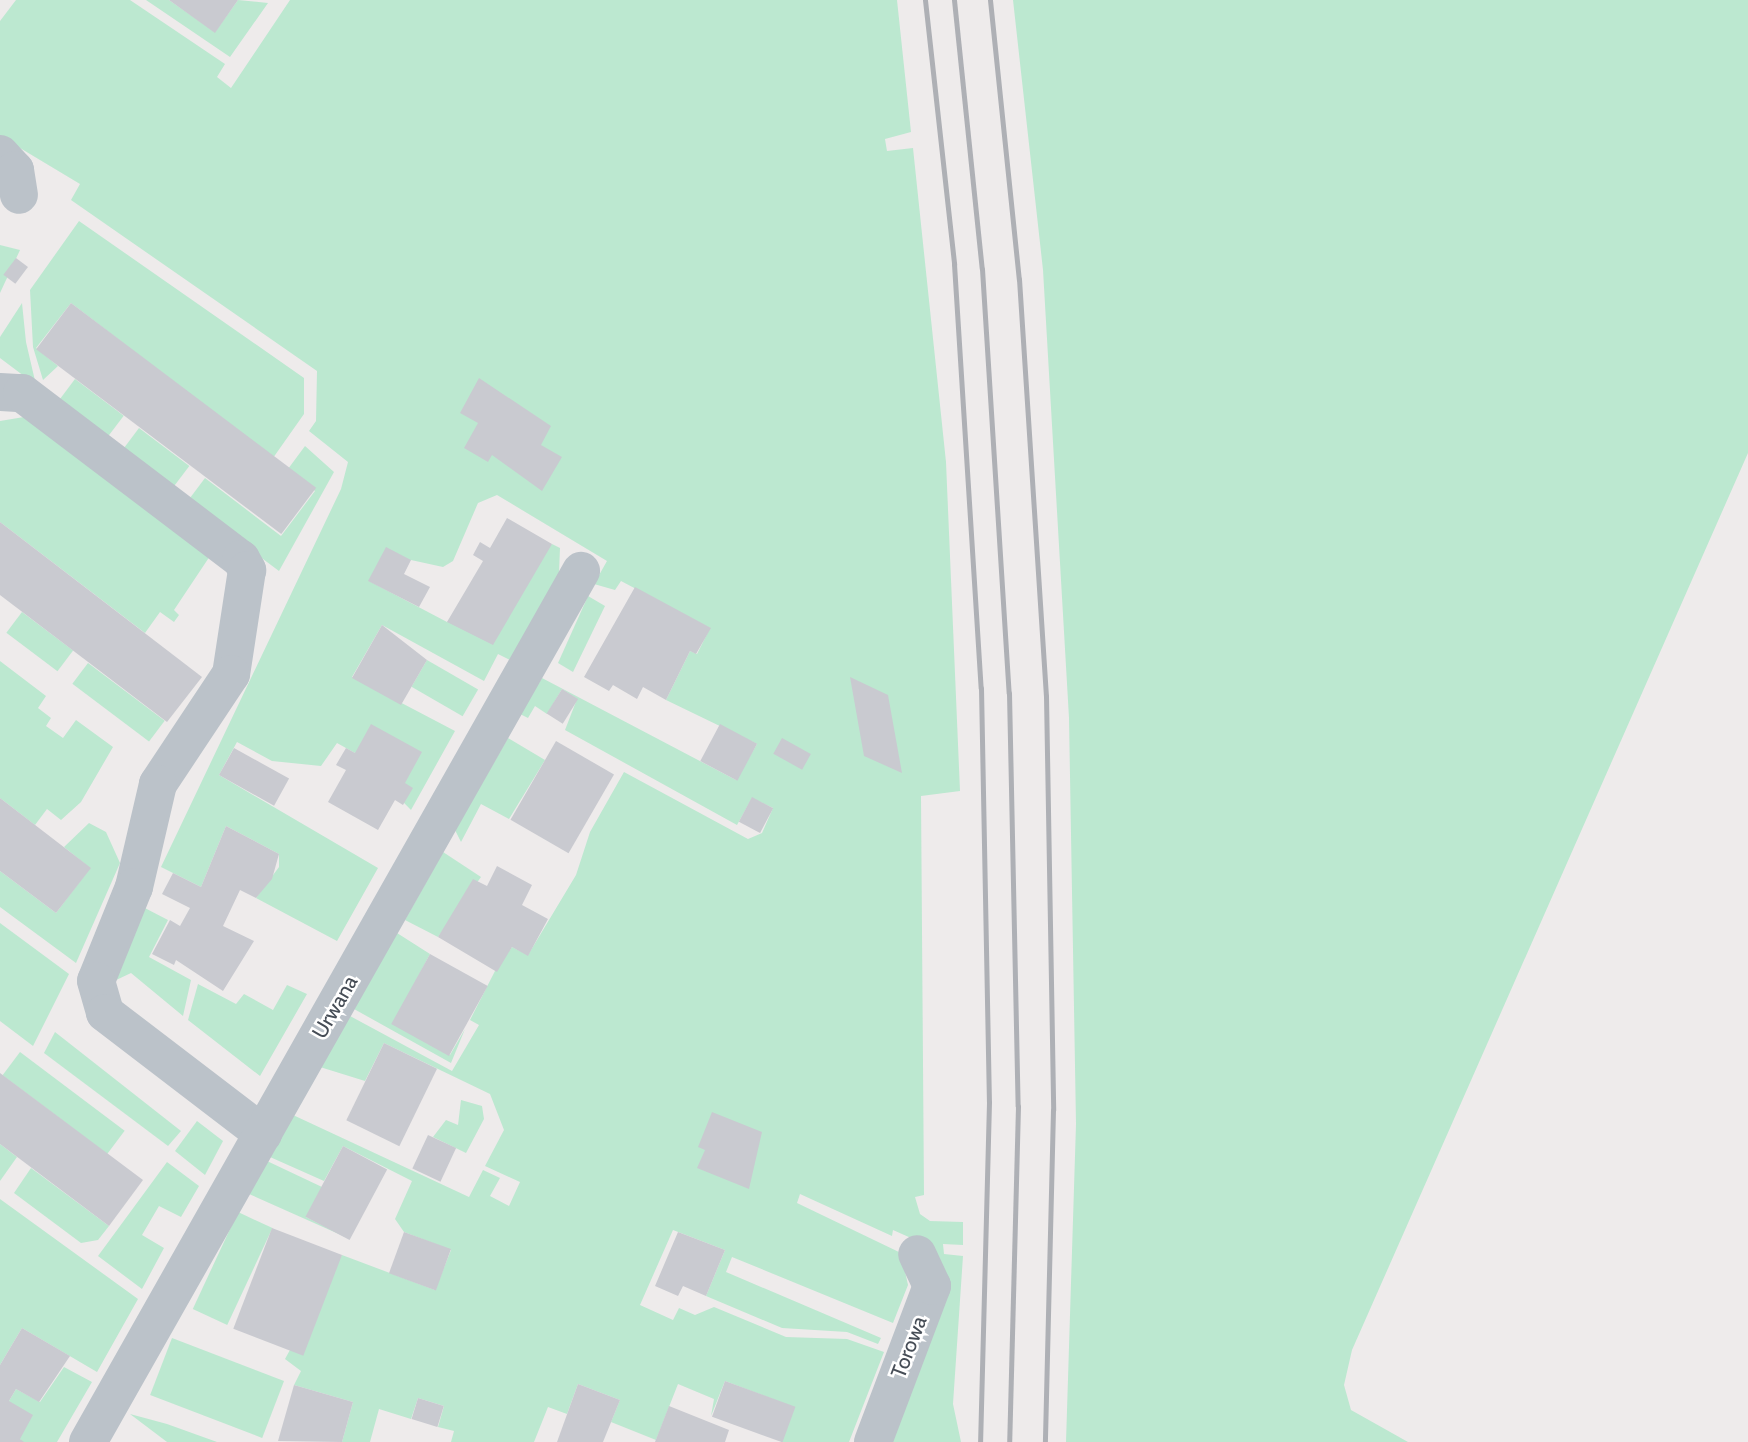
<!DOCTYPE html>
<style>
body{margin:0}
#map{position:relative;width:1748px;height:1442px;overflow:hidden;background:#eeebeb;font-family:Cabin,sans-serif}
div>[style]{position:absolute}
.green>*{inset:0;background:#bce8d0;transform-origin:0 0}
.building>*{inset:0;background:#c9cad0;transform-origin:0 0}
.street>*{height:38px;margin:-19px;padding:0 19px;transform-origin:19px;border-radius:19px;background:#bbc2c9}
.rail>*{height:5px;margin:-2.5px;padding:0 2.5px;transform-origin:2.5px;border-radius:2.5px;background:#aeb0b5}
span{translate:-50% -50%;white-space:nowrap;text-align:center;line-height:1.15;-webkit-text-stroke:5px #fff;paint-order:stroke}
.street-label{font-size:21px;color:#464d56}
</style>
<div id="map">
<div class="green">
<div style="clip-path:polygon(16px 0,130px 0,225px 64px,217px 77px,231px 88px,290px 0,897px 0,911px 132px,885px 139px,887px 151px,913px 148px,946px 462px,960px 791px,921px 796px,924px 1195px,915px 1197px,920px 1214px,930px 1221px,963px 1222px,963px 1245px,943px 1244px,944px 1254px,963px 1256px,953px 1404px,961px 1442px,887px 1442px,944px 1292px,911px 1238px,893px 1230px,892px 1236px,800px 1194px,797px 1203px,901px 1253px,908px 1285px,893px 1323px,732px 1257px,726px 1272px,881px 1338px,878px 1344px,847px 1332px,782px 1328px,706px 1296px,725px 1250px,673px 1230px,640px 1305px,673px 1320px,679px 1308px,695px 1315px,714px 1307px,786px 1337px,847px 1339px,884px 1352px,849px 1442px,781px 1442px,794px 1407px,725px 1381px,711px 1416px,714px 1399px,678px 1384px,656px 1440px,611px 1422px,620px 1400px,578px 1384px,567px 1414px,548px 1407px,534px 1442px,451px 1442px,454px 1431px,438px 1427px,444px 1406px,418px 1398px,411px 1419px,379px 1409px,370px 1442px,342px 1442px,353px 1402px,294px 1385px,301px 1371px,285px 1359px,342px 1255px,435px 1290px,451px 1250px,404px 1232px,395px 1219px,412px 1181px,343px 1146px,324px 1181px,270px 1157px,293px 1115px,469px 1197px,483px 1170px,500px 1178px,490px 1196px,509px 1206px,520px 1182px,485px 1166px,504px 1130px,490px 1094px,384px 1043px,365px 1081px,320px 1067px,350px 1016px,452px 1071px,479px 1025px,470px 1020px,495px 971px,512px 947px,528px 955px,576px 875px,590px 832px,624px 772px,748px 839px,762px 833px,773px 808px,752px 798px,737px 825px,565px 730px,577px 699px,562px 689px,547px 714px,535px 706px,528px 718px,520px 714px,542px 678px,736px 780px,757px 744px,666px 700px,690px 651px,697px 654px,710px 628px,621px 581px,615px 590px,594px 584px,607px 561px,497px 495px,478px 503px,453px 561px,443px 567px,411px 560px,369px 581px,447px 622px,552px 544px,560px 548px,559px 573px,510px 660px,498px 654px,484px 681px,382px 625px,352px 677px,455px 731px,411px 810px,355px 753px,337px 743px,321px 766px,272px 761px,237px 742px,219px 775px,378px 868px,337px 941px,256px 898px,279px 867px,279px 854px,226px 826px,201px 887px,161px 867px,341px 489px,348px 462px,309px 431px,316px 421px,317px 371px,71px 200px,80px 184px,0 136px,0 21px)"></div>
<div style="clip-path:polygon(146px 0,169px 0,215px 32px,238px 0,268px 3px,230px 57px)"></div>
<div style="clip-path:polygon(1013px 0,1748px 0,1748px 453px,1352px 1350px,1344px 1385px,1351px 1410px,1408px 1442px,1066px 1442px,1076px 1124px,1069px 718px,1043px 270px)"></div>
<div style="clip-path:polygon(79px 221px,304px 378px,304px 414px,273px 458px,71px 303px,36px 348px,58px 366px,43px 380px,33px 347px,30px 290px)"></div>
<div style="clip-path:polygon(0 245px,20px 250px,0 293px)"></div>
<div style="clip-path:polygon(22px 303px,26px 342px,36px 385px,0 358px,0 337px)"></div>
<div style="left:75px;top:379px;width:61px;height:29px;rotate:37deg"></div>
<div style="clip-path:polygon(30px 416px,212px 553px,174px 610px,179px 615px,174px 622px,160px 612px,145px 633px,0 522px,0 421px)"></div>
<div style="left:139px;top:428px;width:63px;height:29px;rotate:37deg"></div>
<div style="clip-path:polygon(305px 446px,334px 472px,279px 571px,187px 502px,205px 478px,281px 536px,315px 491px,288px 469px)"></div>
<div style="clip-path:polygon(588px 596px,605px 606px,573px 672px,558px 663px)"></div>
<div style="left:22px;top:612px;width:64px;height:26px;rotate:37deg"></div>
<div style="left:427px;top:660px;width:59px;height:31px;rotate:30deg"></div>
<div style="clip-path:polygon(0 661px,46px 696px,38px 708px,51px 718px,46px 726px,63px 738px,76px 720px,113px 747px,81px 802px,61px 820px,47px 809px,35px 825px,0 798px)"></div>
<div style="left:88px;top:663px;width:96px;height:26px;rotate:37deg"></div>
<div style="clip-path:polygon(508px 738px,545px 760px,509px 819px,481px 804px,461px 842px,455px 830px)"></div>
<div style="clip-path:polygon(89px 823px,106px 832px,120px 863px,76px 963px,0 907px,0 871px,56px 913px,90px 868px,64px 847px)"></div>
<div style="clip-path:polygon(443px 852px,481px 877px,438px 937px,405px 920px)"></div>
<div style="clip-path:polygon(139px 905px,168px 920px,149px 957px,191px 980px,183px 1016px,131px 973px,112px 982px)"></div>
<div style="clip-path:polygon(0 923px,69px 974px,33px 1046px,0 1021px)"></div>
<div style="clip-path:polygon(397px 933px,430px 954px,393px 1024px,450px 1055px,465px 1029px,451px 1063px,354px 1009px)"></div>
<div style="clip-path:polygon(198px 984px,236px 1004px,244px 994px,273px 1010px,287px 985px,307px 994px,260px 1076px,188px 1020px)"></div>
<div style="clip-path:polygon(55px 1032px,181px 1131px,168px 1146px,44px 1053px)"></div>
<div style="left:20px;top:1052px;width:131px;height:29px;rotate:37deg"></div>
<div style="clip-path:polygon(461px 1100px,482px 1106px,484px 1119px,466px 1153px,433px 1137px,446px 1120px,458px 1125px)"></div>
<div style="clip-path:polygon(197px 1121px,223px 1141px,205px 1175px,175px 1151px)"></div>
<div style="clip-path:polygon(0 1144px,17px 1157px,0 1181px)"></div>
<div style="clip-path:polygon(267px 1161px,322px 1187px,306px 1217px,350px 1239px,249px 1194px)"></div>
<div style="clip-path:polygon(167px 1162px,199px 1186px,181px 1217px,159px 1206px,142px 1235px,164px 1248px,142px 1289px,98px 1256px)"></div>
<div style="clip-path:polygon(31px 1168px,109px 1226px,98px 1240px,81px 1243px,14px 1193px)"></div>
<div style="clip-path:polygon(0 1199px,138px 1299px,97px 1372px,22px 1328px,0 1365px)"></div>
<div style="left:238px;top:1212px;width:38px;height:107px;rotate:25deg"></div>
<div style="left:172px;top:1338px;width:120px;height:61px;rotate:21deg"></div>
<div style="clip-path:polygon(64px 1367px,92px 1382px,57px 1442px,21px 1442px,9px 1401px,16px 1389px,40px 1402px)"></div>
<div style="clip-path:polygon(130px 1414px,167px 1424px,217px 1442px,167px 1442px)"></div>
</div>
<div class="building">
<div style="clip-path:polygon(169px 0,238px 0,215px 33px)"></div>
<div style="left:16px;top:258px;width:15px;height:21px;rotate:37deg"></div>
<div style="left:71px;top:303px;width:307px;height:58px;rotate:37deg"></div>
<div style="clip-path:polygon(479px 378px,551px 426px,541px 445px,562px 457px,542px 491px,492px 455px,488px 462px,464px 448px,478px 423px,460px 413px)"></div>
<div style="clip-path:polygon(507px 518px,552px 544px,493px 645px,447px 622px,483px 561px,473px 555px,480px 542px,490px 548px)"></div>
<div style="clip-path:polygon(0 522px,202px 677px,167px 722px,0 595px)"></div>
<div style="clip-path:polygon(386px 547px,411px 560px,404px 574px,430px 587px,419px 607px,368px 581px)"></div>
<div style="clip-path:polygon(635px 587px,711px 628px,696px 654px,690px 651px,666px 700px,643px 687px,637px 699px,613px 685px,609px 691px,584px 677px)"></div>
<div style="clip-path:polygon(382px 625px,427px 660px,401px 705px,352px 678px)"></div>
<div style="clip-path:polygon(850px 677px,888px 695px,902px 773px,864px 756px)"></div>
<div style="left:562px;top:689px;width:19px;height:29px;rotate:32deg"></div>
<div style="clip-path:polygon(371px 724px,422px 752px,405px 783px,413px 788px,403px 805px,395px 800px,378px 830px,328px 802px,346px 770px,336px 765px,346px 748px,355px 753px)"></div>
<div style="left:720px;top:724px;width:42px;height:42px;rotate:28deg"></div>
<div style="left:782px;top:738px;width:33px;height:18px;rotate:29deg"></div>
<div style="left:556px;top:741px;width:67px;height:91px;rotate:30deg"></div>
<div style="left:234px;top:748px;width:63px;height:31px;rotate:29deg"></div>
<div style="left:752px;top:797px;width:24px;height:28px;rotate:28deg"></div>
<div style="clip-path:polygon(0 798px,91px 868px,56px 913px,0 871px)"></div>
<div style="clip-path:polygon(226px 826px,279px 854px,272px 879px,256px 898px,240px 890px,223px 926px,254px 941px,223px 991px,176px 960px,174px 965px,152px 954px,170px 920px,180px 926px,190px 908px,162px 894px,173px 873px,201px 887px)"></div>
<div style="clip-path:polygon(497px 866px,532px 885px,522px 905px,548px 919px,528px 956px,512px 947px,497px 972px,438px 937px,473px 879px,487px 886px)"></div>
<div style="left:430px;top:954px;width:66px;height:80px;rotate:29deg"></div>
<div style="left:384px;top:1043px;width:59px;height:86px;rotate:26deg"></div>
<div style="clip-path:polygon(0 1073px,143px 1180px,109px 1226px,0 1144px)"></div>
<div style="clip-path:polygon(712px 1112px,762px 1132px,749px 1189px,697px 1168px,705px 1150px,698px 1147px)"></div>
<div style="left:428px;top:1135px;width:31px;height:37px;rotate:25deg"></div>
<div style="left:343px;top:1146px;width:50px;height:80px;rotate:28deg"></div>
<div style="left:272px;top:1228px;width:75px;height:108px;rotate:21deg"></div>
<div style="left:404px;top:1232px;width:50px;height:44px;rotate:20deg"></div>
<div style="clip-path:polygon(678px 1232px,725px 1250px,706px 1296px,683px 1286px,678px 1296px,655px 1286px)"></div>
<div style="clip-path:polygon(22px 1328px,70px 1356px,39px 1402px,16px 1389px,9px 1401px,33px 1415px,20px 1439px,24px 1442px,0 1442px,0 1365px)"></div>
<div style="left:725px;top:1381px;width:75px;height:38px;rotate:20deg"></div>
<div style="clip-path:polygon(578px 1384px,620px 1400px,603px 1442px,557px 1442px)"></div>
<div style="clip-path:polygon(294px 1385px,353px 1402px,342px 1442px,278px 1441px)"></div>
<div style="left:418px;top:1398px;width:27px;height:22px;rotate:17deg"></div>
<div style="clip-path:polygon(669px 1406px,729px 1430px,725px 1442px,655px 1442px)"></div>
</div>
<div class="street">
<div style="left:0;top:154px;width:22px;rotate:47deg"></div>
<div style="left:15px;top:170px;width:25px;rotate:81deg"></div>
<div style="left:0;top:392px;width:22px;rotate:3deg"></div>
<div style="left:22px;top:393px;width:275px;rotate:37.2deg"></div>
<div style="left:241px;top:559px;width:13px;rotate:61deg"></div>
<div style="left:247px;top:570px;width:105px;rotate:98.7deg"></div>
<div style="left:231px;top:674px;width:132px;rotate:123.6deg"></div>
<div style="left:158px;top:784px;width:106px;rotate:103.1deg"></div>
<div style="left:134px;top:887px;width:101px;rotate:112deg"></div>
<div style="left:96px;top:981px;width:33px;rotate:74deg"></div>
<div style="left:105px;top:1013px;width:199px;rotate:37.4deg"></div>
<div style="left:88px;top:1442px;width:1001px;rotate:-60.49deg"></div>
<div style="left:873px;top:1442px;width:167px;rotate:-69.3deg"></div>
<div style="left:932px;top:1286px;width:35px;rotate:-115deg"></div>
</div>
<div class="rail">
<div style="left:925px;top:0;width:266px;rotate:83.7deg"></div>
<div style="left:954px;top:264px;width:425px;rotate:86.4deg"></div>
<div style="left:981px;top:688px;width:414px;rotate:88.9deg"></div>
<div style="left:989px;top:1102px;width:340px;rotate:91.5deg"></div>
<div style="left:954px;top:0;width:270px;rotate:84.1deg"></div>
<div style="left:982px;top:269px;width:425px;rotate:86.4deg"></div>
<div style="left:1009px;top:693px;width:413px;rotate:88.8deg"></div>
<div style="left:1018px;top:1106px;width:336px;rotate:91.5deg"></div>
<div style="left:990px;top:0;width:281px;rotate:84.1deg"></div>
<div style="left:1019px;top:279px;width:418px;rotate:86.3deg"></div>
<div style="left:1046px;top:696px;width:414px;rotate:89deg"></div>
<div style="left:1053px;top:1110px;width:332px;rotate:91.4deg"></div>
</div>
<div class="street-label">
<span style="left:335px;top:1007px;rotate:-60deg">Urwana</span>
<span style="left:909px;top:1347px;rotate:-69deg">Torowa</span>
</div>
</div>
